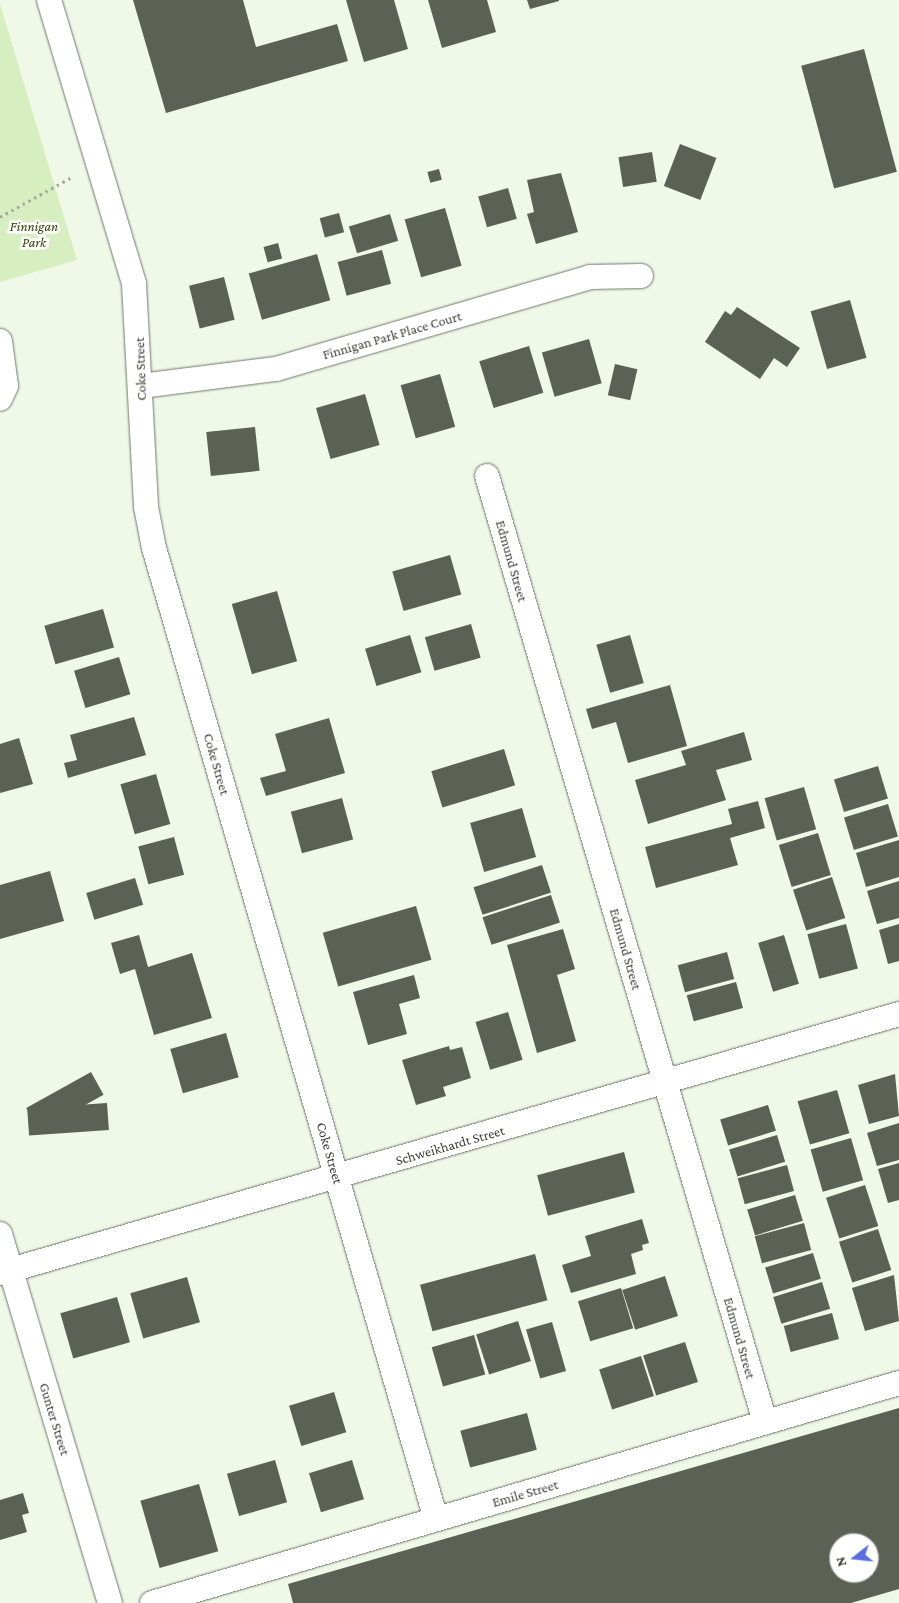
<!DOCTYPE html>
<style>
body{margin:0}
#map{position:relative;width:899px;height:1603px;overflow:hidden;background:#f0f8e8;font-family:"Crimson Pro",serif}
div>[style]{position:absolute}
.green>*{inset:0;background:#d7eec1}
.building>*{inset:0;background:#5b6255;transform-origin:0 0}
.path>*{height:3px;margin-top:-1.5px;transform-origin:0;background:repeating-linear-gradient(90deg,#a2a89c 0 2.5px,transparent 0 6.5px)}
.roads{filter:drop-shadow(0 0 1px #70786a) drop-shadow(0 0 1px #70786a)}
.minor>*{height:24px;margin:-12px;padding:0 12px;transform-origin:12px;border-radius:12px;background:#fff}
span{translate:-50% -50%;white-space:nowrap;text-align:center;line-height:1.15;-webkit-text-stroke:5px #fff;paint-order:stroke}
.park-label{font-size:14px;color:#2b4400;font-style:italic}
.street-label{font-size:14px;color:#3a3d37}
.north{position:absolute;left:829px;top:1533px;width:50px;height:50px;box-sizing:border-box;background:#fff;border:1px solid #b0b1af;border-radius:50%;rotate:254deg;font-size:14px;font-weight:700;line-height:20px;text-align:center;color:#3a3d37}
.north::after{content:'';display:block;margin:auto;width:18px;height:22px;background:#5b6de4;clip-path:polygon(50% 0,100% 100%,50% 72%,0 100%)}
</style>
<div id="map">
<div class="green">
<div style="clip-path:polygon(0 4px,77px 260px,0 282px)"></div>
</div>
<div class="building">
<div style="clip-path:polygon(133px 0,243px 0,256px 47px,337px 24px,348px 61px,166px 113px)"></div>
<div style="clip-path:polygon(346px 0,394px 0,408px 49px,364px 62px)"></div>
<div style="clip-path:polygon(428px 0,487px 0,496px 32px,442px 48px)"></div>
<div style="clip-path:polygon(527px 0,559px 0,559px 1px,530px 9px)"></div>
<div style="left:864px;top:49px;width:127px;height:65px;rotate:75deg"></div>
<div style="left:680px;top:144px;width:39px;height:45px;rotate:21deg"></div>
<div style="left:652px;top:152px;width:30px;height:34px;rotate:81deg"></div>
<div style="left:439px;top:169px;width:11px;height:12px;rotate:75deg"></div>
<div style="clip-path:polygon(561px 173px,578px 232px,536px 244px,527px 214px,534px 212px,527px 180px)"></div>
<div style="left:508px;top:188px;width:32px;height:31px;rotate:74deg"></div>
<div style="left:445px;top:208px;width:60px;height:42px;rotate:74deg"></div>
<div style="left:339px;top:213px;width:20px;height:20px;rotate:75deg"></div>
<div style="left:390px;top:214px;width:28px;height:43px;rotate:73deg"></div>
<div style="left:278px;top:243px;width:16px;height:15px;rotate:75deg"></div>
<div style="left:382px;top:250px;width:35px;height:46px;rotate:75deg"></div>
<div style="left:317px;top:254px;width:48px;height:71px;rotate:74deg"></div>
<div style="left:224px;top:277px;width:44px;height:36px;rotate:76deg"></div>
<div style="left:850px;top:300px;width:60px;height:41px;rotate:74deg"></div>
<div style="clip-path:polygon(737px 307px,800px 348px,787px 367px,774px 358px,760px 379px,705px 342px,725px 311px,731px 315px)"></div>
<div style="left:589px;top:339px;width:46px;height:49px;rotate:74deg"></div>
<div style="left:529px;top:346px;width:49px;height:52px;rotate:73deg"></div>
<div style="left:615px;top:364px;width:23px;height:32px;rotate:13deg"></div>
<div style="left:440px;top:374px;width:55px;height:41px;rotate:74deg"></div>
<div style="left:365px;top:394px;width:53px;height:51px;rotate:74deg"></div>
<div style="left:255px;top:427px;width:44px;height:49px;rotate:84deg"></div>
<div style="left:450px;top:555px;width:41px;height:60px;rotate:74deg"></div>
<div style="left:277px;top:591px;width:73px;height:47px;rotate:74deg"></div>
<div style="left:103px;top:609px;width:40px;height:61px;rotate:74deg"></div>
<div style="left:471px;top:624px;width:35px;height:48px;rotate:74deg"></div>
<div style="left:410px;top:635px;width:39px;height:47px;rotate:73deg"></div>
<div style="left:630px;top:635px;width:50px;height:35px;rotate:74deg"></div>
<div style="left:119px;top:657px;width:39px;height:47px;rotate:73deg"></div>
<div style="clip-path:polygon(670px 685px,687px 746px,628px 763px,616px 722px,592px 729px,586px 709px)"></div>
<div style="clip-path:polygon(134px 717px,146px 755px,68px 778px,64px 763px,77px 760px,70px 735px)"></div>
<div style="clip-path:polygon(329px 718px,345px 773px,266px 796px,260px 778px,286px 771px,275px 734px)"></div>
<div style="clip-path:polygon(744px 732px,752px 760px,716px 770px,726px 800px,648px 824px,635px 780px,686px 765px,681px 751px)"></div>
<div style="clip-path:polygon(19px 738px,33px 784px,0 793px,0 744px)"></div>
<div style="left:504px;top:749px;width:38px;height:76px;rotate:73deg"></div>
<div style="left:878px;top:766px;width:34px;height:46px;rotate:73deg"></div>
<div style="left:156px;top:774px;width:52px;height:37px;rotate:74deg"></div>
<div style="left:804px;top:787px;width:44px;height:41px;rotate:74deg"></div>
<div style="left:342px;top:798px;width:43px;height:53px;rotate:75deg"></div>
<div style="clip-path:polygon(758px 801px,765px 828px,730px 838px,738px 865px,656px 888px,645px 847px,732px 824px,728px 809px)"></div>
<div style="left:888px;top:804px;width:34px;height:46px;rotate:73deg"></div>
<div style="left:522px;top:808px;width:51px;height:54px;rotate:74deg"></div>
<div style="left:818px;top:833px;width:44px;height:41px;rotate:73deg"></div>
<div style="left:174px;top:837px;width:39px;height:37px;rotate:75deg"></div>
<div style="clip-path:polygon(899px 840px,899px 877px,866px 887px,856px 853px)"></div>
<div style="left:542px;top:865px;width:29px;height:72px;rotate:72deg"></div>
<div style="clip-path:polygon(50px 871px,64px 921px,0 939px,0 885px)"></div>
<div style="left:832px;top:877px;width:43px;height:41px;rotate:72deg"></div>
<div style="left:135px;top:878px;width:28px;height:51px;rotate:73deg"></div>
<div style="clip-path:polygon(899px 881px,899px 918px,877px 924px,867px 891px)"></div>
<div style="left:551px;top:895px;width:29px;height:72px;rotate:72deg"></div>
<div style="left:416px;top:906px;width:56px;height:97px;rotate:74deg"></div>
<div style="left:846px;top:924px;width:46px;height:40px;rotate:75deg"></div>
<div style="clip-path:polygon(899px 924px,899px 961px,888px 964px,879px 930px)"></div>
<div style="clip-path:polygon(563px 929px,575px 969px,557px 975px,576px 1041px,537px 1053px,507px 945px)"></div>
<div style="clip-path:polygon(139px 935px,148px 967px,192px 953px,212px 1018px,154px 1035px,135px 969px,120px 974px,111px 943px)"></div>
<div style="left:784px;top:935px;width:51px;height:27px;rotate:73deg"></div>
<div style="left:727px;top:952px;width:28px;height:51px;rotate:75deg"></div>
<div style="clip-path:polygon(414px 975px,420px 998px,399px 1004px,407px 1034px,368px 1045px,353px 992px)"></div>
<div style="left:736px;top:982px;width:27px;height:51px;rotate:75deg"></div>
<div style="left:508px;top:1012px;width:50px;height:34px;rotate:73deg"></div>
<div style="left:226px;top:1033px;width:46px;height:58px;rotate:74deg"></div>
<div style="clip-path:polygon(449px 1046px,450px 1050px,462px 1047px,471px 1078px,443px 1087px,446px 1096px,416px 1105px,402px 1060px)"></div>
<div style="left:91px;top:1072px;width:26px;height:74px;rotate:61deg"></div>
<div style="clip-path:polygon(895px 1074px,899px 1116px,869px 1124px,858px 1085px)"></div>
<div style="left:837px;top:1090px;width:45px;height:41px;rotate:74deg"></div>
<div style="left:107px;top:1103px;width:27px;height:80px;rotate:86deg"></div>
<div style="left:768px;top:1105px;width:27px;height:50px;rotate:73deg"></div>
<div style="clip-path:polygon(899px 1123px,899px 1160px,877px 1166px,867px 1133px)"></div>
<div style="left:777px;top:1135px;width:28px;height:50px;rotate:73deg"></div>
<div style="left:851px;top:1138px;width:44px;height:42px;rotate:74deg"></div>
<div style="left:624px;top:1152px;width:42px;height:90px;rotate:75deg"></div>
<div style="clip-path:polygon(899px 1163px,899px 1200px,888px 1203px,878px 1169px)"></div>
<div style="left:787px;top:1165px;width:27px;height:51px;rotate:75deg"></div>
<div style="left:865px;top:1185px;width:43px;height:41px;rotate:72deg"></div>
<div style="left:795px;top:1195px;width:27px;height:50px;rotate:73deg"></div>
<div style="clip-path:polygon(642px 1219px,649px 1243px,642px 1245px,643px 1250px,631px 1254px,636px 1274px,571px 1293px,562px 1265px,591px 1256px,585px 1236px)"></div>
<div style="left:804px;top:1223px;width:28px;height:51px;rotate:75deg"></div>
<div style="left:878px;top:1229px;width:43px;height:41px;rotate:72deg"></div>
<div style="left:813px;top:1253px;width:27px;height:50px;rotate:73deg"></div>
<div style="left:535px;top:1254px;width:48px;height:119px;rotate:75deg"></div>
<div style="clip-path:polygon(894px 1275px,899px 1321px,865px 1331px,852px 1288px)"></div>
<div style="left:665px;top:1276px;width:42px;height:45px;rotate:72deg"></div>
<div style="left:187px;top:1277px;width:47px;height:59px;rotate:74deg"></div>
<div style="left:822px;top:1282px;width:28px;height:51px;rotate:73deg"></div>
<div style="left:621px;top:1288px;width:42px;height:45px;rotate:73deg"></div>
<div style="left:117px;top:1297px;width:47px;height:59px;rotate:74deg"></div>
<div style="left:832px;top:1313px;width:27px;height:50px;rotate:75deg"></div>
<div style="left:518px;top:1321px;width:42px;height:44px;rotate:72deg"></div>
<div style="left:552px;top:1322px;width:51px;height:27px;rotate:74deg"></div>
<div style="left:474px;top:1335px;width:41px;height:44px;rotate:74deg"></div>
<div style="left:685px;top:1342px;width:42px;height:44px;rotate:72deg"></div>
<div style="left:641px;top:1356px;width:42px;height:44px;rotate:72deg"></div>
<div style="left:334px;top:1392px;width:42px;height:47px;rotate:73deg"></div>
<div style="clip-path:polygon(evenodd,899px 1408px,899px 1589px,851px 1603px,293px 1603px,288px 1584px,899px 1408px,839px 1543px,869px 1543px,869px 1573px,839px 1573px,839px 1543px)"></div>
<div style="left:527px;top:1413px;width:38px;height:69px;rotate:75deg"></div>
<div style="left:275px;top:1460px;width:44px;height:50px;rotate:74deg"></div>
<div style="left:352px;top:1460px;width:41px;height:45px;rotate:73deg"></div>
<div style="left:199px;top:1484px;width:70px;height:61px;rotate:74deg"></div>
<div style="clip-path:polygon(23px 1493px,29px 1513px,22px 1515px,27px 1532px,0 1540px,0 1500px)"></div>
</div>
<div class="path">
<div style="left:0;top:217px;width:82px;rotate:-29.1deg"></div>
</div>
<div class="roads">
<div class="minor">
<div style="left:49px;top:0;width:296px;rotate:73.3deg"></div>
<div style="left:134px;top:284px;width:223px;rotate:86.9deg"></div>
<div style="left:146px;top:507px;width:42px;rotate:79deg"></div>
<div style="left:154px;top:548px;width:1011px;rotate:73.81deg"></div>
<div style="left:0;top:341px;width:45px;rotate:82.4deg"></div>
<div style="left:6px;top:386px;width:14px;rotate:115deg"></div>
<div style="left:141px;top:386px;width:136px;rotate:-7.2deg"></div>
<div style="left:276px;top:369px;width:327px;rotate:-16.3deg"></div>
<div style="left:590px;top:277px;width:51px;rotate:-1.1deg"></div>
<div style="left:487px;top:476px;width:986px;rotate:73.62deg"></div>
<div style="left:0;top:1234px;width:385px;rotate:73.4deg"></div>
<div style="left:0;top:1273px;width:936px;rotate:-16.07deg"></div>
<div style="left:152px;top:1603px;width:779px;rotate:-16.41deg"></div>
</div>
</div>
<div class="park-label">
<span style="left:34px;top:234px">Finnigan<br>Park</span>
</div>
<div class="street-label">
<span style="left:392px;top:335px;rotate:-16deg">Finnigan Park Place Court</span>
<span style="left:140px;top:369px;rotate:-92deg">Coke Street</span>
<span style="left:512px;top:561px;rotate:74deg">Edmund Street</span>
<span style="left:217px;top:764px;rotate:74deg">Coke Street</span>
<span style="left:626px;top:949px;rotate:74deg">Edmund Street</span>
<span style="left:450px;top:1145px;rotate:-16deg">Schweikhardt Street</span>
<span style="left:330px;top:1153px;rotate:74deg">Coke Street</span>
<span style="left:740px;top:1338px;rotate:74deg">Edmund Street</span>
<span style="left:55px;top:1419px;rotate:73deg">Gunter Street</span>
<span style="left:525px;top:1493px;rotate:-16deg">Emile Street</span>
</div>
<div class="north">N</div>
</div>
